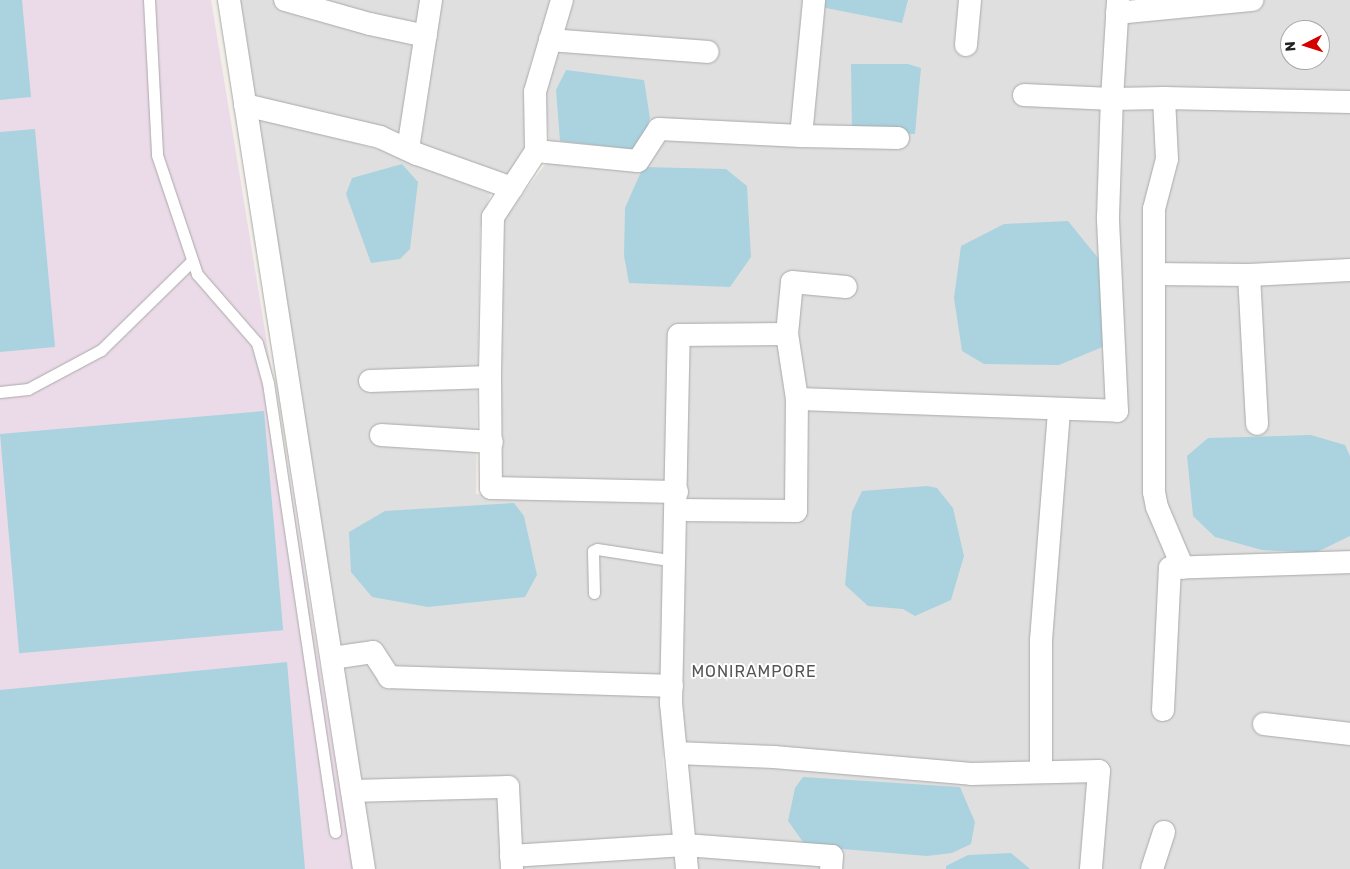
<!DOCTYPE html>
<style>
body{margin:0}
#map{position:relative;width:1350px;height:869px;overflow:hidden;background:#f2efe9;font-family:Rubik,sans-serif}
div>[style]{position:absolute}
.residential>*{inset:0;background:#e0dfdf}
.industrial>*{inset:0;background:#ebdbe8}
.water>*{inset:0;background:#aad3df;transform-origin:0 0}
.roads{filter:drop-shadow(0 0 1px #a9a9a9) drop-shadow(0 0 1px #a9a9a9)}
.lane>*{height:11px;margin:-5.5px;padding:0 5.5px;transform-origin:5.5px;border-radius:5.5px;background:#fff}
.street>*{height:22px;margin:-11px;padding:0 11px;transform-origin:11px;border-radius:11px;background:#fff}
span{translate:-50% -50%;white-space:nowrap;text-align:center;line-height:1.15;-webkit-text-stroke:4px #fff;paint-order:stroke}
.neighbourhood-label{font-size:16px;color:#555;letter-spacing:1px}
.north{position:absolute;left:1280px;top:20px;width:50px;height:50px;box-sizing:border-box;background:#fff;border:1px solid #a7a7a7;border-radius:50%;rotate:265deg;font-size:14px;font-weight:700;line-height:20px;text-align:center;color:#222}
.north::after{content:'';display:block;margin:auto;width:18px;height:22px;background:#d40000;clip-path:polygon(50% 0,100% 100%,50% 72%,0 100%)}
</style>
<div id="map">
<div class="residential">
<div style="clip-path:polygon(236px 0,553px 0,530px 66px,526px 148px,506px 177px,253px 96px)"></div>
<div style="clip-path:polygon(evenodd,573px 0,1350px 0,1350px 869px,697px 869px,680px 692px,688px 486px,501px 477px,500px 224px,550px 158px,545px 88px,573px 0,1290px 30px,1320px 30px,1320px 60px,1290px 60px,1290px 30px)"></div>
<div style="clip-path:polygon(254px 115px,381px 150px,491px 192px,480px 229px,476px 494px,670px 503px,663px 762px,677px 869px,372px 869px)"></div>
</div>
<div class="industrial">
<div style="clip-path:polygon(0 0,211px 0,353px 869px,0 869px)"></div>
</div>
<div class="water">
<div style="clip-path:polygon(0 0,22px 0,31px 97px,0 100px)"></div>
<div style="clip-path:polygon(817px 0,908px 0,902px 23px,816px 6px)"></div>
<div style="clip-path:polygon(851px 64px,908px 64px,921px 68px,915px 134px,852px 132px)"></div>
<div style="clip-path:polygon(566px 70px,644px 80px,650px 118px,639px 150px,560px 141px,556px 90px)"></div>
<div style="clip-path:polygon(35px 129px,55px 347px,0 352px,0 132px)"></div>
<div style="clip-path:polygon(402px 164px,418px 182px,410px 249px,400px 259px,371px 263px,346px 194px,352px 178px)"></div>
<div style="clip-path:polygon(643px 167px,726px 169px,747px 186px,751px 257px,730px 287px,629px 283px,624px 256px,625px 208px)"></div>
<div style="clip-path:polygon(1068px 221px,1107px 269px,1105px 346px,1059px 365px,984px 364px,962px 351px,954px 298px,961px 246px,1004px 224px)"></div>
<div style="left:264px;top:411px;width:220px;height:265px;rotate:85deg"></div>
<div style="clip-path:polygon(1311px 435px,1345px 445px,1350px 456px,1350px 536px,1315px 553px,1262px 550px,1215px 537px,1193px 516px,1187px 456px,1208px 438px)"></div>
<div style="clip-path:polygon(927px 486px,937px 488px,953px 508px,964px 556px,951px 600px,915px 616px,903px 609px,868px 606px,845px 585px,852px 512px,862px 491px)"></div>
<div style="clip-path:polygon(514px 503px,524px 516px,537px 575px,525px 597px,428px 607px,372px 597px,351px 572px,349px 532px,385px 511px)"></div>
<div style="clip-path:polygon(287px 662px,305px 869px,0 869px,0 690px)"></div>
<div style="clip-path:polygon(803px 777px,960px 787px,975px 822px,971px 844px,952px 853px,927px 856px,806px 846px,788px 821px,795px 788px)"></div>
<div style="clip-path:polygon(1011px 853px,1030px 869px,946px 869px,946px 866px,968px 855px)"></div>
</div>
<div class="roads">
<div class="lane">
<div style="left:149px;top:0;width:155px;rotate:87deg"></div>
<div style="left:157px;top:155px;width:126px;rotate:71.4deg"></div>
<div style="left:197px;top:274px;width:91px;rotate:49deg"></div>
<div style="left:257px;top:343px;width:41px;rotate:74.6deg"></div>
<div style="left:268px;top:383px;width:454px;rotate:81.5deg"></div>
<div style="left:0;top:392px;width:28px;rotate:-6deg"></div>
<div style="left:28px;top:389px;width:83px;rotate:-28.1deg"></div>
<div style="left:101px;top:350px;width:127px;rotate:-44.4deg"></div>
<div style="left:594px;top:593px;width:42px;rotate:-91.4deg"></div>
<div style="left:593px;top:551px;width:4px;rotate:-27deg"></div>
<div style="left:597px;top:549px;width:79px;rotate:8.7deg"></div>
</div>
<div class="street">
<div style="left:229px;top:0;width:879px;rotate:81.17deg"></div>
<div style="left:285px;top:0;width:88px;rotate:15.8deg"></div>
<div style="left:370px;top:24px;width:57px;rotate:12.1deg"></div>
<div style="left:562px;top:0;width:96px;rotate:106.4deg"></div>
<div style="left:535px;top:92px;width:59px;rotate:89deg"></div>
<div style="left:536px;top:151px;width:79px;rotate:123.1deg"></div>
<div style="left:493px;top:217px;width:160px;rotate:91.1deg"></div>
<div style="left:490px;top:377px;width:111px;rotate:89.5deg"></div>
<div style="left:491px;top:488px;width:186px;rotate:1.2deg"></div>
<div style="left:1117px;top:13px;width:136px;rotate:-5.5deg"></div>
<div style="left:550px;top:40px;width:158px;rotate:4.3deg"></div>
<div style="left:966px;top:45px;width:45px;rotate:-84.9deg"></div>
<div style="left:1024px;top:95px;width:88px;rotate:2.6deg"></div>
<div style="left:1112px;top:99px;width:52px;rotate:-1.1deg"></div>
<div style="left:1164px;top:98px;width:186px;rotate:1.2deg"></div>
<div style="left:1164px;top:98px;width:61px;rotate:87.2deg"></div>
<div style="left:1167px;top:159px;width:52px;rotate:104.6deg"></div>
<div style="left:1154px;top:209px;width:283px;rotate:90deg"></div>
<div style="left:1154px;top:492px;width:15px;rotate:79deg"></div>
<div style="left:1157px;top:507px;width:66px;rotate:66.9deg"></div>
<div style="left:245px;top:105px;width:139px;rotate:13.3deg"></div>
<div style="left:380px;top:137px;width:41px;rotate:24.7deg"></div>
<div style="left:417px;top:154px;width:101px;rotate:19.7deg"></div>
<div style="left:801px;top:136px;width:137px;rotate:-84.5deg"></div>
<div style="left:408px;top:149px;width:151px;rotate:-81.2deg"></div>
<div style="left:536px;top:151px;width:102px;rotate:5.6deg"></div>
<div style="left:638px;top:161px;width:38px;rotate:-57deg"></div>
<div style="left:659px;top:129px;width:142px;rotate:2.8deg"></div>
<div style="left:801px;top:136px;width:97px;rotate:1.2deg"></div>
<div style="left:1154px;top:274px;width:95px;rotate:0.6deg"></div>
<div style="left:1249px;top:275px;width:101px;rotate:-2.8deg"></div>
<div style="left:1249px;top:275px;width:149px;rotate:86.9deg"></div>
<div style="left:370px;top:381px;width:120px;rotate:-1.9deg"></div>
<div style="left:797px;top:399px;width:320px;rotate:2.1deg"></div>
<div style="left:1117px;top:411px;width:194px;rotate:-92.7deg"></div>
<div style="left:1108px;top:217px;width:118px;rotate:-88.1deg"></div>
<div style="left:1112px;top:99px;width:99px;rotate:-86.5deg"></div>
<div style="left:381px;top:435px;width:111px;rotate:3.6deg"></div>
<div style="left:677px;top:510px;width:119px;rotate:0.5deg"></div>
<div style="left:796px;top:511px;width:112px;rotate:-89.5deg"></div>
<div style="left:797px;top:399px;width:66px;rotate:-98.7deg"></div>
<div style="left:332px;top:658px;width:41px;rotate:-8.3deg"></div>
<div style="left:373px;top:652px;width:30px;rotate:57deg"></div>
<div style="left:389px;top:677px;width:283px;rotate:1.8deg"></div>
<div style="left:1163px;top:710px;width:142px;rotate:-87.2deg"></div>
<div style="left:1170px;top:568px;width:180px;rotate:-1.9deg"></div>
<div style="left:1264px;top:724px;width:87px;rotate:6.6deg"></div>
<div style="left:676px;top:753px;width:98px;rotate:2.3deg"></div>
<div style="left:774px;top:757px;width:198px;rotate:4.9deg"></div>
<div style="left:971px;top:774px;width:128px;rotate:-1.3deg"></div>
<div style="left:1099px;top:771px;width:98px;rotate:94.7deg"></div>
<div style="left:1041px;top:772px;width:132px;rotate:-90deg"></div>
<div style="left:1041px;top:640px;width:231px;rotate:-85.5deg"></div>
<div style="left:352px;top:791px;width:156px;rotate:-1.5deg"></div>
<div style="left:508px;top:787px;width:82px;rotate:87.2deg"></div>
<div style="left:511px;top:856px;width:174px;rotate:-3.6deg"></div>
<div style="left:685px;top:845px;width:147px;rotate:4.3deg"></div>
<div style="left:832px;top:856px;width:13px;rotate:94deg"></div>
<div style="left:687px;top:869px;width:166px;rotate:-95.5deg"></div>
<div style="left:671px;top:704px;width:369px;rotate:-88.8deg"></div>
<div style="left:679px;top:335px;width:108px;rotate:-0.5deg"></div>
<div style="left:787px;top:334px;width:52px;rotate:-84.5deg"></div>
<div style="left:792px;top:282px;width:54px;rotate:5.3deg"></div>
<div style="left:1152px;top:869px;width:39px;rotate:-72deg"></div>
</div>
</div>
<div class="neighbourhood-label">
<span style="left:754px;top:672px">MONIRAMPORE</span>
</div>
<div class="north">N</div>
</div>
